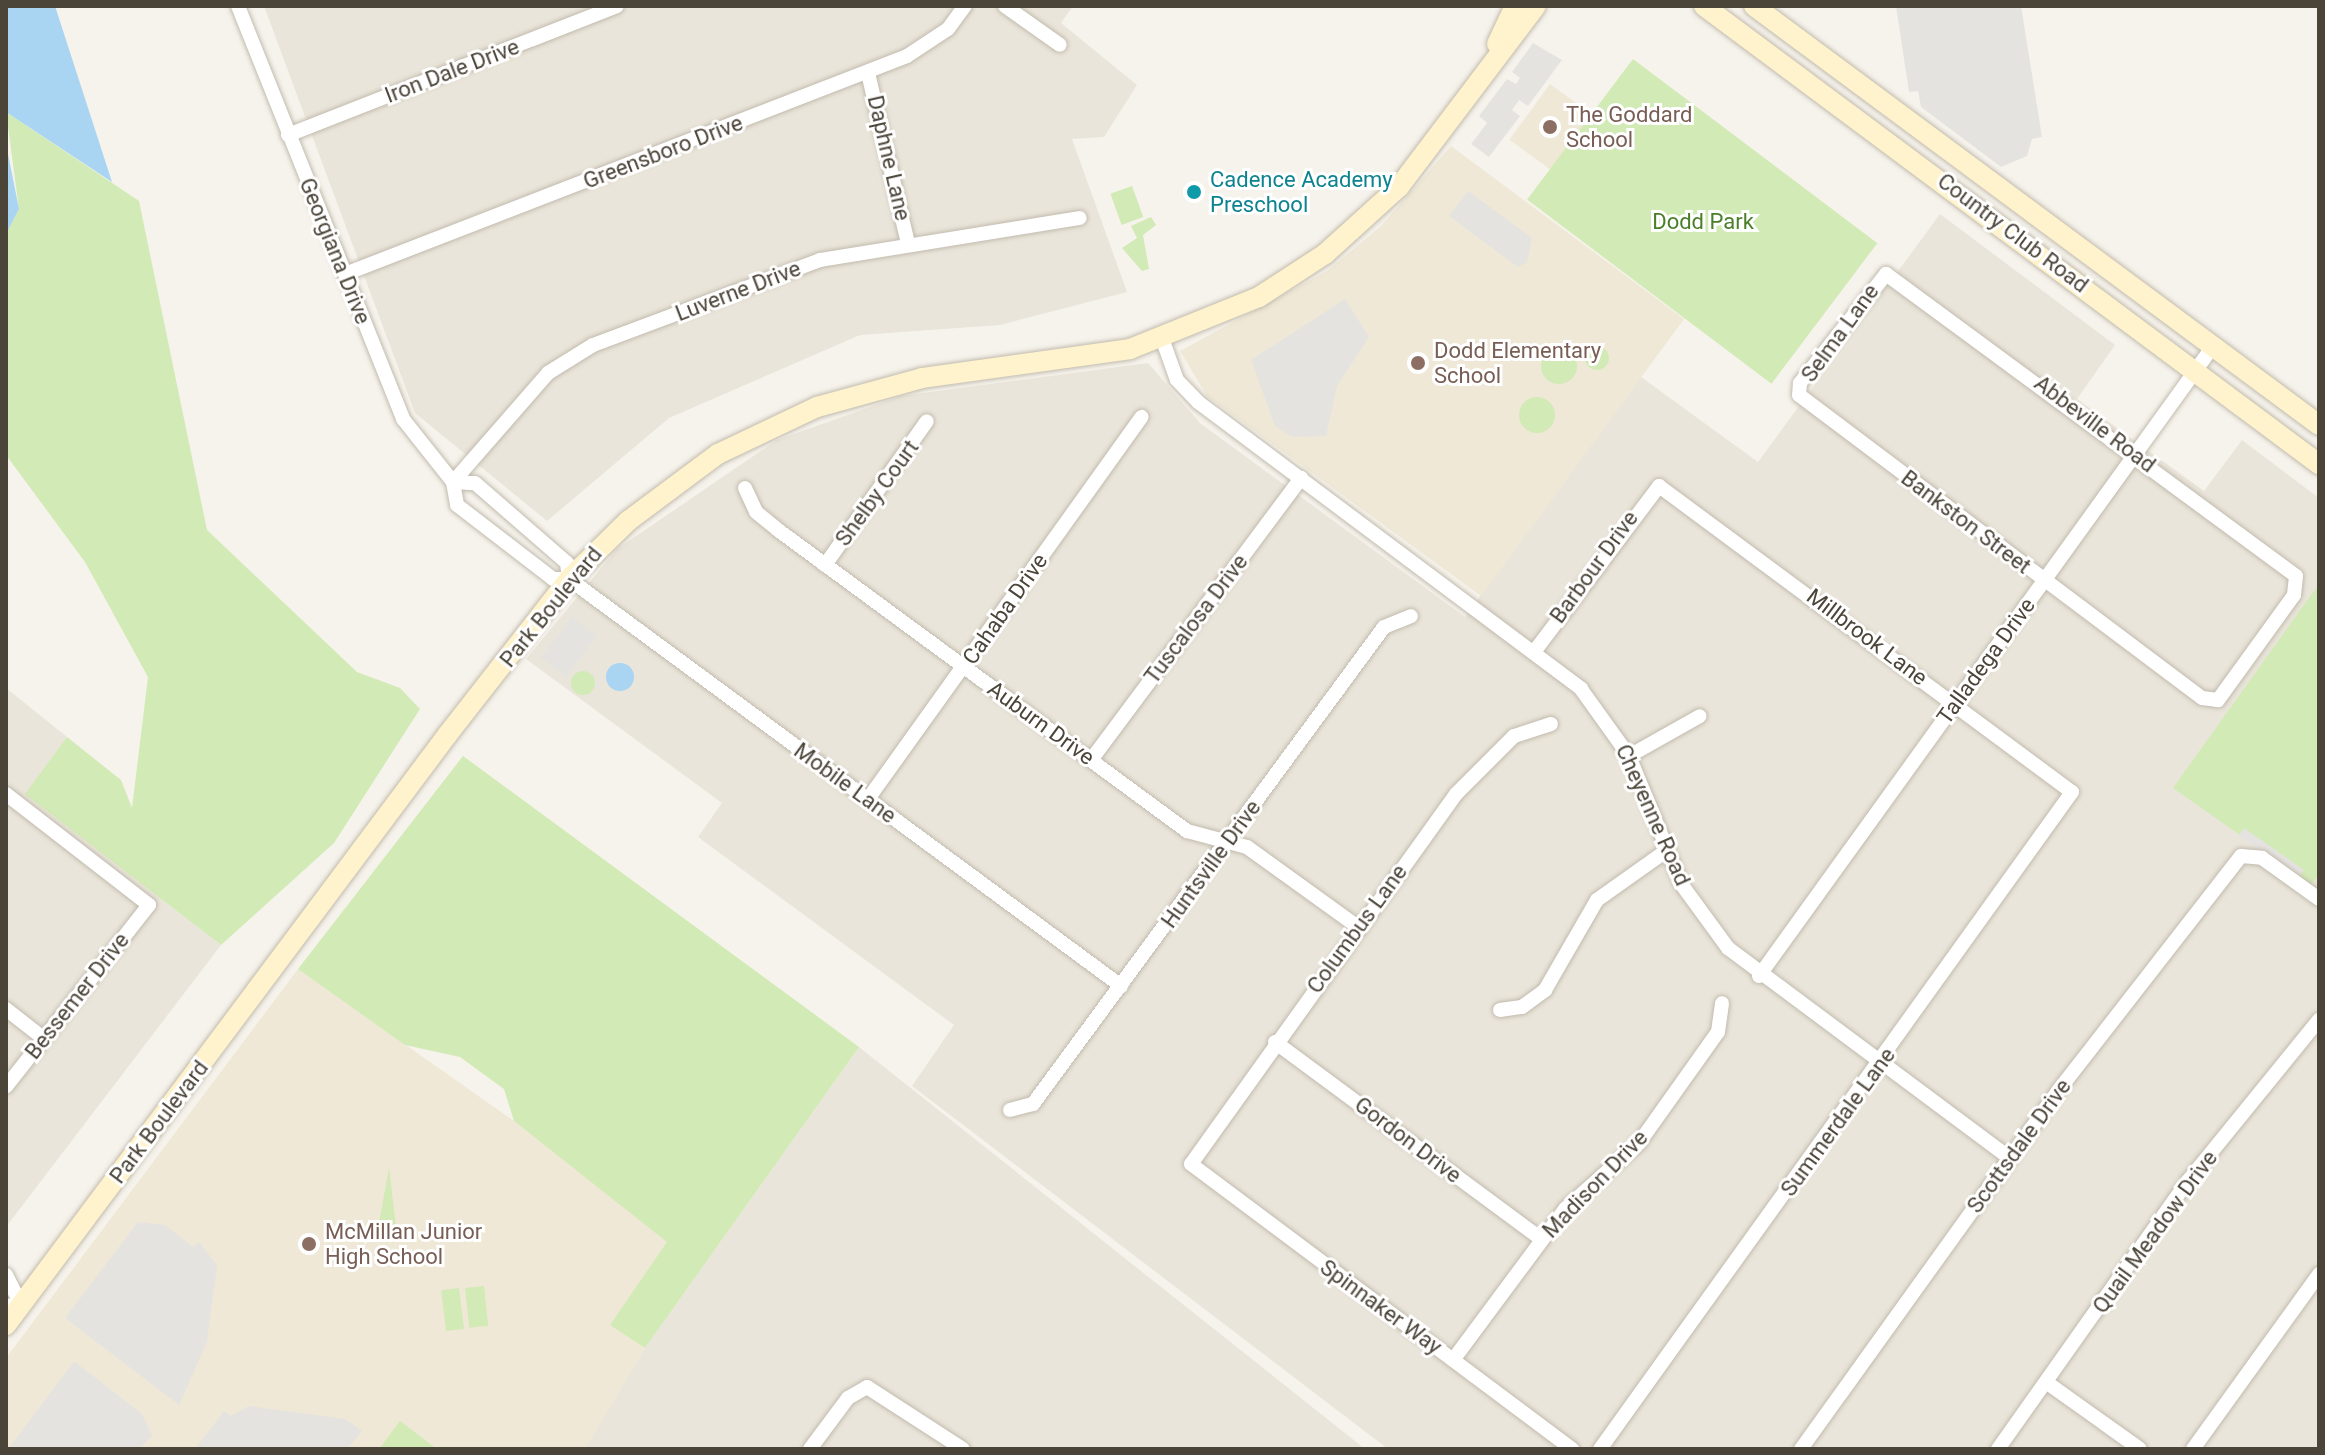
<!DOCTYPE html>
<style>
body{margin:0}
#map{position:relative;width:2325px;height:1455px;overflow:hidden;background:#f6f3ec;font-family:Roboto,sans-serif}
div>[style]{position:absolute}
.residential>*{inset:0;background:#eae5da}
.education>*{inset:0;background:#efe8d6;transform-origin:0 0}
.green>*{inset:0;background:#d2eab5;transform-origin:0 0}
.round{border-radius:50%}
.parking>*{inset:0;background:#e5e3e0;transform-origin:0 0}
.water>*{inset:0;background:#a9d4f2}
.roads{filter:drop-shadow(0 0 2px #c2bbae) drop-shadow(0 0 2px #c2bbae)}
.street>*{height:14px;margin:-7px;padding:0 7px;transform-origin:7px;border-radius:7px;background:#fff}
.secondary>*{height:20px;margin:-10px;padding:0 10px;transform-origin:10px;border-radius:10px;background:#fff3cd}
.dots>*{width:22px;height:22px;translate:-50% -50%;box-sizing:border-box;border:4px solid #fff;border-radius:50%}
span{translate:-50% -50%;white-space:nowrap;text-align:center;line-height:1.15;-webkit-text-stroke:6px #fff;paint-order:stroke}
.street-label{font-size:22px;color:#4b4439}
.education-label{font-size:22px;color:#785e54}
.left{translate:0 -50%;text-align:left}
.culture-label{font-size:22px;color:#0d838f}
.park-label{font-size:22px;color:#4a7f2a}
.frame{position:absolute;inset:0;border:8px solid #4b4439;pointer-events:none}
</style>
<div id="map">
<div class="residential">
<div style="clip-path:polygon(264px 6px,1073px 6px,1061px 23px,1137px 85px,1104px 137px,1072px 139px,1127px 292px,1000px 325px,860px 335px,669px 418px,547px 521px,415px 413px)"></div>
<div style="clip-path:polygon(1940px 214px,2115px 345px,2077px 399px,2204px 491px,2242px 440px,2319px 498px,2319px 1449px,1388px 1449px,912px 1086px,954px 1025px,698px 837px,722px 803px,526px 659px,617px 549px,777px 440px,901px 396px,1148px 363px,1200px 423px,1465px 617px,1641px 377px,1758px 462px)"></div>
<div style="clip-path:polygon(6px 688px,67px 737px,26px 794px,221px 945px,6px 1227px)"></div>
<div style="clip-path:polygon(859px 1047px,1365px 1449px,584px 1449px,645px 1348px)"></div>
</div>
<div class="education">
<div style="left:1550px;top:84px;width:51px;height:69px;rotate:36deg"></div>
<div style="clip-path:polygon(1451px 146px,1684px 319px,1481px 596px,1207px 396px,1180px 351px,1327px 271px,1380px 227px)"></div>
<div style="clip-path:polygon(298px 969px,514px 1121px,668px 1242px,611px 1324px,645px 1348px,585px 1449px,6px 1449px,6px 1358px)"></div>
</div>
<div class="green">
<div style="left:1633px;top:59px;width:306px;height:176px;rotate:37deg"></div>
<div style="clip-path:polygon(6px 112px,139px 201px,207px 530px,357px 672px,400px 688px,420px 709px,334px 843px,221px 945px,25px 794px,67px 737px,121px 780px,132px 808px,148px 677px,85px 562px,6px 455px,6px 234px,19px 209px)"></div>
<div style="left:1132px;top:186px;width:33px;height:23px;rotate:70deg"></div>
<div style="clip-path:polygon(1151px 217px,1156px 225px,1143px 235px,1149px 269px,1142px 271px,1122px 248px,1137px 238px,1131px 226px)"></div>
<div class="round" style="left:1585px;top:346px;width:24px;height:24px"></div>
<div class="round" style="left:1541px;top:348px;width:36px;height:36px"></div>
<div class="round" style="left:1519px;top:397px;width:36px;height:36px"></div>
<div style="clip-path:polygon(2319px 584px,2319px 874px,2311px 885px,2173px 788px)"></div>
<div class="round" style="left:571px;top:671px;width:24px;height:24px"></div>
<div style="clip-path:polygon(463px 756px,859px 1047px,645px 1348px,610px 1325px,667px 1242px,514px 1121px,504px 1089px,460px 1057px,405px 1045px,298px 969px)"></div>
<div style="clip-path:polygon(389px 1168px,397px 1235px,387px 1243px,377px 1234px)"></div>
<div style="left:484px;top:1286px;width:40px;height:19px;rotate:84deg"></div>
<div style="left:459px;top:1288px;width:41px;height:18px;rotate:83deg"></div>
<div style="clip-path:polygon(400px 1421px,437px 1449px,379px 1449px)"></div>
</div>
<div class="parking">
<div style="clip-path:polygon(1896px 6px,2021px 6px,2042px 137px,2032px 139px,2027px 156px,2001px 167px,1921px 107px,1918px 91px,1909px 92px)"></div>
<div style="clip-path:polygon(1533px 43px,1562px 60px,1528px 106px,1519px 100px,1512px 110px,1520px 116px,1489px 157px,1471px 144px,1487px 123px,1479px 116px,1507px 79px,1516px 84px,1520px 78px,1512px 72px)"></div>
<div style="clip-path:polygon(1468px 191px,1532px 238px,1527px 262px,1518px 267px,1449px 216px)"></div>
<div style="clip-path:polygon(1345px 299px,1369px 337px,1337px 386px,1326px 436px,1292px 437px,1275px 426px,1251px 360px)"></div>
<div style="left:572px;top:617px;width:31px;height:51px;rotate:37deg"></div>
<div style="left:2244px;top:828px;width:73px;height:9px;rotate:35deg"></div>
<div style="clip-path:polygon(138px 1222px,165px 1225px,193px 1247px,199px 1242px,217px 1265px,207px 1342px,179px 1405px,65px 1318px)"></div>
<div style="clip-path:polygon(74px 1361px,142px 1414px,152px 1436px,139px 1449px,8px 1449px)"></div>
<div style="clip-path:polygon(249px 1406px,345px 1419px,362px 1431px,347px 1449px,195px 1449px,224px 1411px,231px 1416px)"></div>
</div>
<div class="water">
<div style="clip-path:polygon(6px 6px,55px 6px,112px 182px,6px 112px)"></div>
<div style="clip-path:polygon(6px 144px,19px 209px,6px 234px)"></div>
<div class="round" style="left:606px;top:663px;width:28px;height:28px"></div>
</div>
<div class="roads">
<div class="street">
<div style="left:238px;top:6px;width:445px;rotate:68.2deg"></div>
<div style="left:403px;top:419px;width:80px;rotate:51.6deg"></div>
<div style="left:453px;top:482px;width:23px;rotate:80deg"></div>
<div style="left:457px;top:505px;width:121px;rotate:37.6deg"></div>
<div style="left:553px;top:579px;width:16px"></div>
<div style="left:1005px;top:6px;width:67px;rotate:35.3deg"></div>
<div style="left:868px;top:73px;width:175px;rotate:76.8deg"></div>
<div style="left:288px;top:135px;width:353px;rotate:-21.4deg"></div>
<div style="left:345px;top:274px;width:603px;rotate:-21.2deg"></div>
<div style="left:907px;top:56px;width:49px;rotate:-33.4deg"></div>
<div style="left:948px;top:29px;width:29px;rotate:-54deg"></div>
<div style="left:1886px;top:274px;width:509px;rotate:36.37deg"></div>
<div style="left:2296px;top:576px;width:19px;rotate:96deg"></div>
<div style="left:2294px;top:595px;width:130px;rotate:125.9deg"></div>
<div style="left:2218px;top:700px;width:16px;rotate:-173deg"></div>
<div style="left:2202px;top:698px;width:504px;rotate:-143.06deg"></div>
<div style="left:1799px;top:395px;width:12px;rotate:-85deg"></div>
<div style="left:1800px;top:383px;width:139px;rotate:-51.7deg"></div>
<div style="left:1163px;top:341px;width:41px;rotate:70.3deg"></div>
<div style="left:1177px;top:380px;width:30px;rotate:46deg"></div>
<div style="left:1198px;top:402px;width:479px;rotate:36.8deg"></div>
<div style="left:1581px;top:689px;width:82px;rotate:54.4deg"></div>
<div style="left:1629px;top:756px;width:139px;rotate:67.7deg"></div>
<div style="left:1682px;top:885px;width:78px;rotate:53.9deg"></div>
<div style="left:1728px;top:948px;width:352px;rotate:36.7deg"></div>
<div style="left:453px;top:482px;width:145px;rotate:-48.9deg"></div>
<div style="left:548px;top:373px;width:53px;rotate:-31.9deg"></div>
<div style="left:593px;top:345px;width:242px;rotate:-20.5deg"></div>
<div style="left:820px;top:260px;width:263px;rotate:-9.2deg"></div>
<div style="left:453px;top:482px;width:22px;rotate:3deg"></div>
<div style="left:475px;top:483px;width:122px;rotate:41deg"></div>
<div style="left:567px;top:563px;width:16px;rotate:83deg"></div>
<div style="left:745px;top:488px;width:26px;rotate:65deg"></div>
<div style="left:756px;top:512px;width:28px;rotate:39deg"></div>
<div style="left:778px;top:530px;width:508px;rotate:36.35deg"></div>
<div style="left:1187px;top:831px;width:62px;rotate:14.9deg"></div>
<div style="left:1247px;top:847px;width:137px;rotate:35.8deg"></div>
<div style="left:825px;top:565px;width:176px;rotate:-54.7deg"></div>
<div style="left:569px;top:579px;width:686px;rotate:36.4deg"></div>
<div style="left:1534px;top:652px;width:208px;rotate:-53deg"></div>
<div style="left:1659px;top:486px;width:514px;rotate:36.54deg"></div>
<div style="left:2072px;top:792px;width:809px;rotate:125.69deg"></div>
<div style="left:1551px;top:724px;width:39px;rotate:162deg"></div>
<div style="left:1514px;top:736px;width:82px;rotate:135deg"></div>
<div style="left:1456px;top:794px;width:455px;rotate:125.6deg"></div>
<div style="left:1191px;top:1164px;width:476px;rotate:36.8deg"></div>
<div style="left:1629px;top:756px;width:81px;rotate:-29.4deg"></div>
<div style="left:1091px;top:760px;width:352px;rotate:-53.3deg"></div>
<div style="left:6px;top:794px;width:181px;rotate:37.8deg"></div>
<div style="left:149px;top:905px;width:231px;rotate:128.2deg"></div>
<div style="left:868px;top:799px;width:470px;rotate:-54.4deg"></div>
<div style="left:1759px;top:976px;width:778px;rotate:-54.21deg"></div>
<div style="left:6px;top:1009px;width:47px;rotate:38.1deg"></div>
<div style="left:1500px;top:1010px;width:22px;rotate:-8deg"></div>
<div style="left:1522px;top:1007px;width:29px;rotate:-36deg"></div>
<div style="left:1545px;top:990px;width:104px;rotate:-60deg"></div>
<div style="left:1597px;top:900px;width:85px;rotate:-35.4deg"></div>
<div style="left:1275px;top:1042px;width:331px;rotate:36.5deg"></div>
<div style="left:1010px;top:1110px;width:24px;rotate:-15deg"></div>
<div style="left:1033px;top:1104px;width:592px;rotate:-53.65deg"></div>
<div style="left:1384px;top:627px;width:29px;rotate:-22deg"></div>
<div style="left:6px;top:1275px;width:34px;rotate:63deg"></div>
<div style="left:21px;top:1305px;width:15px;rotate:176deg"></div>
<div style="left:1453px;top:1360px;width:189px;rotate:-53.4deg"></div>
<div style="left:1566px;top:1208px;width:98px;rotate:-41.7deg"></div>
<div style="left:1639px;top:1143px;width:136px;rotate:-54.6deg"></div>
<div style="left:1718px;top:1032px;width:29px;rotate:-82deg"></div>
<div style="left:2046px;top:1382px;width:115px;rotate:35.5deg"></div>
<div style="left:810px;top:1449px;width:64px;rotate:-53.3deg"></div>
<div style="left:848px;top:1398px;width:22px;rotate:-30deg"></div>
<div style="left:867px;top:1387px;width:114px;rotate:32.9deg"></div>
<div style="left:1801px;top:1449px;width:441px;rotate:-54.3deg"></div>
<div style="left:2058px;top:1091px;width:298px;rotate:-52.1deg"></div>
<div style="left:2241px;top:856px;width:21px;rotate:5deg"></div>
<div style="left:2262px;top:858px;width:70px;rotate:35.7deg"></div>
<div style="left:1998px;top:1449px;width:329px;rotate:-54.7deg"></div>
<div style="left:2188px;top:1181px;width:208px;rotate:-50.9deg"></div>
<div style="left:2193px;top:1449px;width:216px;rotate:-54.2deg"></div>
</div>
<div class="secondary">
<div style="left:1704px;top:6px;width:767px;rotate:36.68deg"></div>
<div style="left:1754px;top:6px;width:703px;rotate:36.56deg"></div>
<div style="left:1497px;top:44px;width:42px;rotate:-64.7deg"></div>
<div style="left:6px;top:1325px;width:738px;rotate:-53.21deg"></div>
<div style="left:448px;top:734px;width:197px;rotate:-52deg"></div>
<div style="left:569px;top:579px;width:83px;rotate:-44.5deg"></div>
<div style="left:628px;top:521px;width:112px;rotate:-36.7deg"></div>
<div style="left:718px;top:454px;width:110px;rotate:-25.4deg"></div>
<div style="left:817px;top:407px;width:109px;rotate:-15.4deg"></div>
<div style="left:922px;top:378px;width:210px;rotate:-7.9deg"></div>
<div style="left:1130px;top:349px;width:139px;rotate:-22deg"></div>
<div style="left:1259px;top:297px;width:79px;rotate:-33.1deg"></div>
<div style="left:1325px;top:254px;width:100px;rotate:-42.2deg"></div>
<div style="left:1399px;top:187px;width:227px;rotate:-52.9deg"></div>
</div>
</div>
<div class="dots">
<div style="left:1550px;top:127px;background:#8d6e63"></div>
<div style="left:1194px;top:192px;background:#0f9aa8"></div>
<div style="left:1418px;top:363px;background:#8d6e63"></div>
<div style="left:309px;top:1244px;background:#8d6e63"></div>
</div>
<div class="street-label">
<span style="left:452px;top:71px;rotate:-21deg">Iron Dale Drive</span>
<span style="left:663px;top:152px;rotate:-21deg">Greensboro Drive</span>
<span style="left:889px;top:158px;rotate:77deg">Daphne Lane</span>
<span style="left:2013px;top:233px;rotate:37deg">Country Club Road</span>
<span style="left:335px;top:251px;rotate:68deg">Georgiana Drive</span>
<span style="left:738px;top:291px;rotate:-21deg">Luverne Drive</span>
<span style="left:1840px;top:333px;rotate:-54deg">Selma Lane</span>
<span style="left:2095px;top:424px;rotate:37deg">Abbeville Road</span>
<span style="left:877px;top:493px;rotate:-54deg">Shelby Court</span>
<span style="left:1966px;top:522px;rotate:37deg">Bankston Street</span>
<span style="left:1594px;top:567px;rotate:-54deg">Barbour Drive</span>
<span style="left:551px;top:607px;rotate:-51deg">Park Boulevard</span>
<span style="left:1005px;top:609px;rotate:-55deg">Cahaba Drive</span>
<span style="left:1196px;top:619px;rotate:-53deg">Tuscalosa Drive</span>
<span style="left:1867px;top:637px;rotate:37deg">Millbrook Lane</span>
<span style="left:1986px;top:661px;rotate:-54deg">Talladega Drive</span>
<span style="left:1041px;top:723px;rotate:36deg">Auburn Drive</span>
<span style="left:845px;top:783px;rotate:36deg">Mobile Lane</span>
<span style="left:1653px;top:815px;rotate:66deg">Cheyenne Road</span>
<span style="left:1211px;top:864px;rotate:-54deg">Huntsville Drive</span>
<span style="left:1357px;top:929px;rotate:-54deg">Columbus Lane</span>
<span style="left:77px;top:996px;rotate:-52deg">Bessemer Drive</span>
<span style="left:159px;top:1122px;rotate:-53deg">Park Boulevard</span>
<span style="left:1838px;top:1122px;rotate:-54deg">Summerdale Lane</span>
<span style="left:1408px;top:1140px;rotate:37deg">Gordon Drive</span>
<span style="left:2019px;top:1146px;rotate:-54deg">Scottsdale Drive</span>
<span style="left:1595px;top:1184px;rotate:-46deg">Madison Drive</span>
<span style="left:2155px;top:1232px;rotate:-54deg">Quail Meadow Drive</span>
<span style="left:1381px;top:1307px;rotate:36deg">Spinnaker Way</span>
</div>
<div class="education-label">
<span class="left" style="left:1566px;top:127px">The Goddard<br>School</span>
<span class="left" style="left:1434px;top:363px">Dodd Elementary<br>School</span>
<span class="left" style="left:325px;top:1244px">McMillan Junior<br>High School</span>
</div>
<div class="culture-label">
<span class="left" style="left:1210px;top:192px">Cadence Academy<br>Preschool</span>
</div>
<div class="park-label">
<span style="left:1703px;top:222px">Dodd Park</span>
</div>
<div class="frame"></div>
</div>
